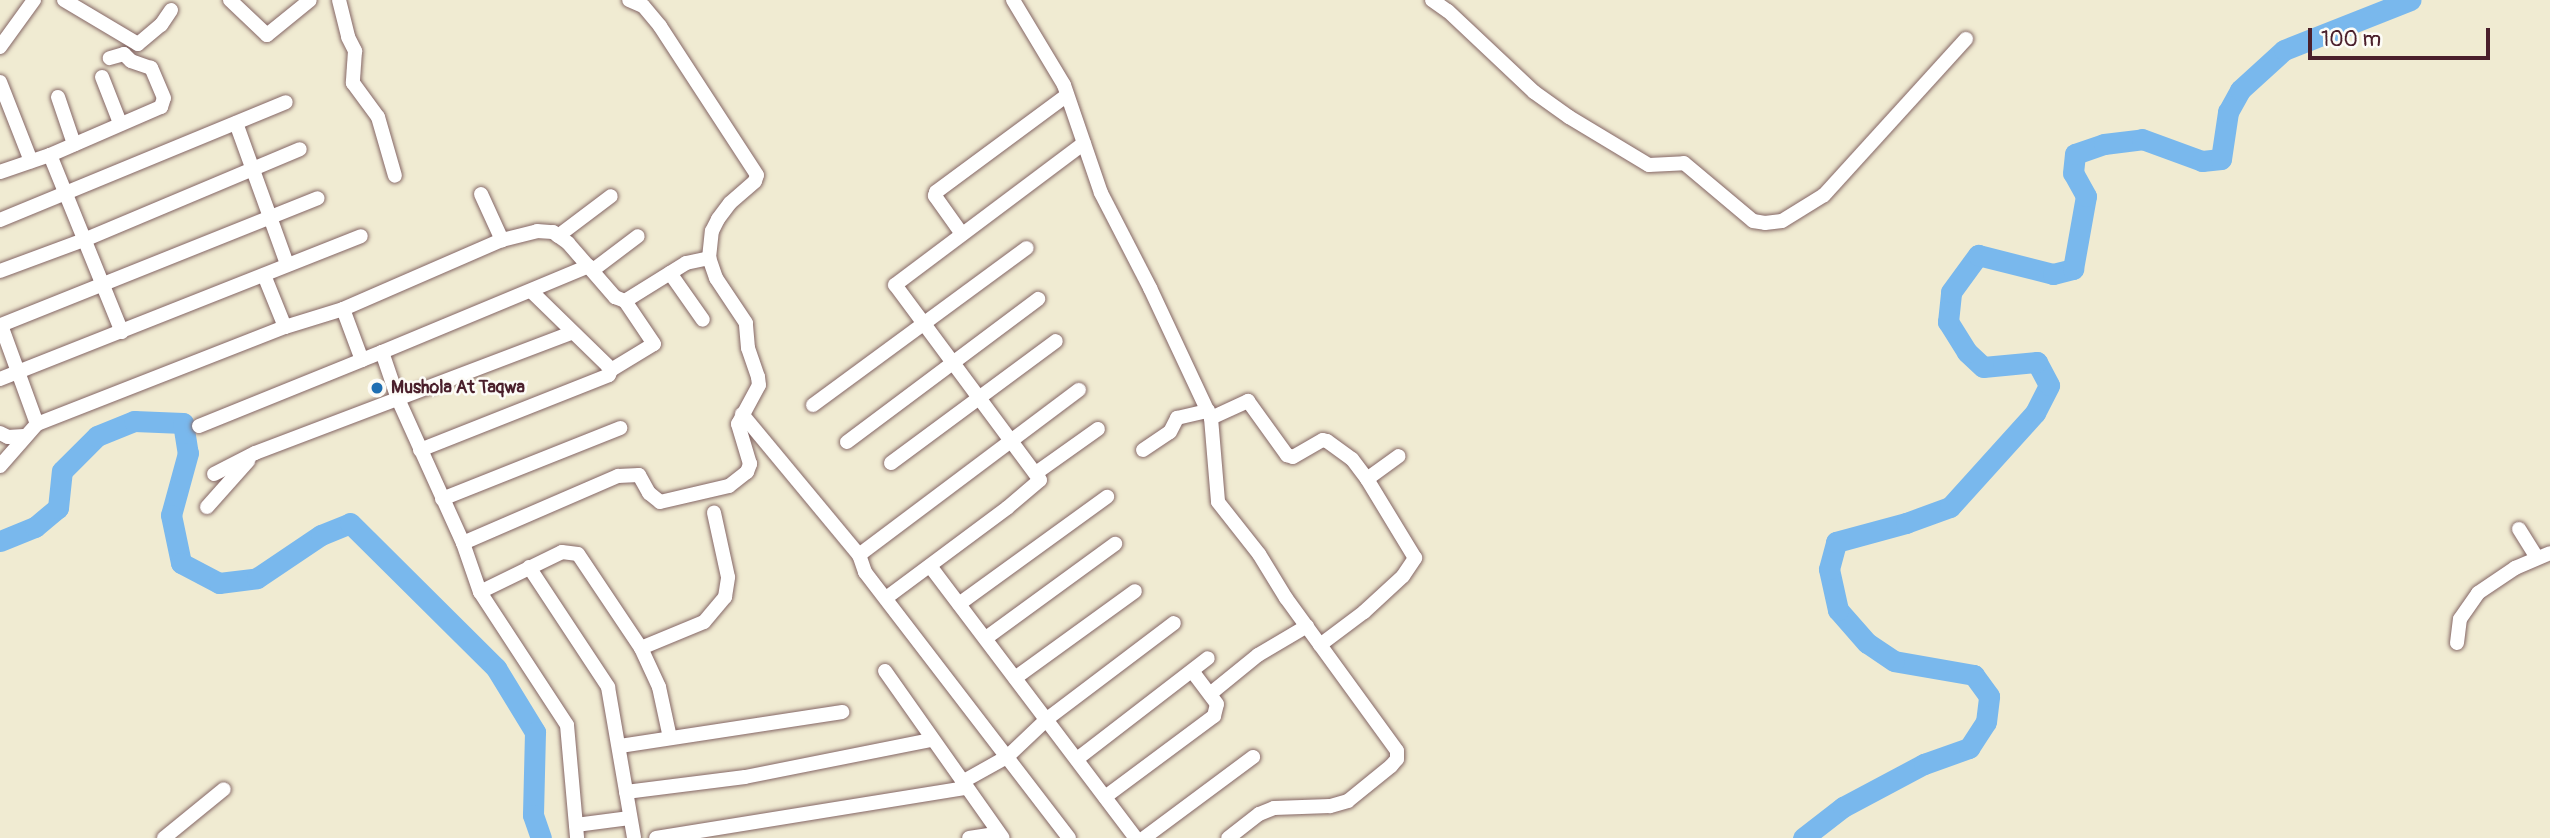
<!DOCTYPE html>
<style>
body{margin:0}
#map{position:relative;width:2550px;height:838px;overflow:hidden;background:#f0ebd2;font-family:Pangolin,sans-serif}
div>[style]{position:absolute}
.river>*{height:21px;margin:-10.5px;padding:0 10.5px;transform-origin:10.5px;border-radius:10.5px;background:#79b8ed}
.roads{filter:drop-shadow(0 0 2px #846665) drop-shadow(0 0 2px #846665)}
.minor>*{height:14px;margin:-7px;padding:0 7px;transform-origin:7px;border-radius:7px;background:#fff}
.dots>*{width:19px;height:19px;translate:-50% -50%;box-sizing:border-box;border:4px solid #fdfcf7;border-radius:50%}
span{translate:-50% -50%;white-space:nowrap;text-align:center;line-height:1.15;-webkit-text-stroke:5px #fdfcf7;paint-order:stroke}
.poi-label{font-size:18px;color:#4a1f2b;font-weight:700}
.left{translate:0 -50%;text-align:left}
.scale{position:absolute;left:2308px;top:28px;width:182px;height:32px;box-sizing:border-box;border:4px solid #4a1f2b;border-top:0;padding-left:9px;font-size:21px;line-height:24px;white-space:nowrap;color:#4a1f2b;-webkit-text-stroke:5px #fdfcf7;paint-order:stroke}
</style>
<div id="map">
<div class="river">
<div style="left:0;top:541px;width:38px;rotate:-22deg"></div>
<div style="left:35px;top:527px;width:30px;rotate:-40deg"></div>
<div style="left:58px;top:508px;width:37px;rotate:-84deg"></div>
<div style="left:62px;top:471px;width:49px;rotate:-45deg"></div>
<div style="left:97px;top:436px;width:40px;rotate:-22deg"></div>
<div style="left:134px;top:421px;width:49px;rotate:2.3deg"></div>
<div style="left:183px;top:423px;width:30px;rotate:81deg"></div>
<div style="left:188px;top:453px;width:64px;rotate:105.3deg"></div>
<div style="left:171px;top:515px;width:49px;rotate:78.2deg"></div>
<div style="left:181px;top:563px;width:43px;rotate:27.8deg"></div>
<div style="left:219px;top:583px;width:38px;rotate:-7deg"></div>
<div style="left:257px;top:578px;width:77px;rotate:-33.9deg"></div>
<div style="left:321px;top:535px;width:31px;rotate:-22deg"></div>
<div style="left:350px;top:523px;width:206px;rotate:44.8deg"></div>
<div style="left:496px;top:668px;width:75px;rotate:58.6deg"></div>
<div style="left:535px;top:732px;width:83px;rotate:91.4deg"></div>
<div style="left:533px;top:815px;width:24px;rotate:71deg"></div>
<div style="left:1803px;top:838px;width:51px;rotate:-37.8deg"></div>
<div style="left:1843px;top:807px;width:92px;rotate:-28deg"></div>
<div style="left:1924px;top:764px;width:48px;rotate:-19.6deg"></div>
<div style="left:1969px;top:748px;width:31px;rotate:-57deg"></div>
<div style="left:1986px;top:722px;width:26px;rotate:-83deg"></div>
<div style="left:1989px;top:696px;width:26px;rotate:-126deg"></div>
<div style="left:1974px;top:675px;width:81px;rotate:-170.1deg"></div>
<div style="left:1894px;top:661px;width:32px;rotate:-146deg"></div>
<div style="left:1867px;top:643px;width:44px;rotate:-131.3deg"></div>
<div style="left:1838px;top:610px;width:42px;rotate:-102.4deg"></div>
<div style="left:1829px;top:569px;width:28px;rotate:-75deg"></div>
<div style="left:1836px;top:542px;width:73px;rotate:-15.2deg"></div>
<div style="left:1906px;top:523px;width:47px;rotate:-20deg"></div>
<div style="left:1950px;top:507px;width:127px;rotate:-47.9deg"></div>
<div style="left:2035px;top:413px;width:31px;rotate:-63deg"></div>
<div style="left:2049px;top:385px;width:26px;rotate:-118deg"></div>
<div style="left:2037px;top:362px;width:54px;rotate:174.7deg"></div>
<div style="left:1983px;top:367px;width:22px;rotate:-137deg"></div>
<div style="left:1967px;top:352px;width:36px;rotate:-122deg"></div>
<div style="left:1948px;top:322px;width:30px;rotate:-84deg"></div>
<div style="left:1951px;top:292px;width:46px;rotate:-53.9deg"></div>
<div style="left:1978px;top:255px;width:77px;rotate:14.2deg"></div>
<div style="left:2053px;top:274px;width:21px;rotate:-14deg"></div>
<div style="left:2073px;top:269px;width:74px;rotate:-79.9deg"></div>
<div style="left:2086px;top:196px;width:26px;rotate:-119deg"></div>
<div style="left:2073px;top:173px;width:19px;rotate:-84deg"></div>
<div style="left:2075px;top:154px;width:31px;rotate:-19deg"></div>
<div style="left:2104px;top:144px;width:38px;rotate:-7deg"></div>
<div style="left:2142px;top:139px;width:64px;rotate:20.1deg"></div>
<div style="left:2202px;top:161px;width:19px;rotate:-6deg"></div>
<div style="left:2221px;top:159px;width:48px;rotate:-81.5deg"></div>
<div style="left:2228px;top:112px;width:25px;rotate:-61deg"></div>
<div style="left:2240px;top:90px;width:59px;rotate:-42.3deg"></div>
<div style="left:2284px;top:50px;width:136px;rotate:-21.6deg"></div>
</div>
<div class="roads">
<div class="minor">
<div style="left:64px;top:0;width:86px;rotate:30.7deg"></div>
<div style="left:138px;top:44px;width:30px;rotate:-40deg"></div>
<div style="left:161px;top:25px;width:18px;rotate:-56deg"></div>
<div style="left:230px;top:0;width:51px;rotate:43.4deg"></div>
<div style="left:267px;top:35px;width:55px;rotate:-39.1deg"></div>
<div style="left:339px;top:0;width:38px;rotate:76deg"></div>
<div style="left:348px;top:37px;width:16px;rotate:63deg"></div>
<div style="left:355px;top:51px;width:32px;rotate:94deg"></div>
<div style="left:353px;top:83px;width:42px;rotate:53.7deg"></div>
<div style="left:378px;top:117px;width:61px;rotate:73.9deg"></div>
<div style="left:1013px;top:0;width:99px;rotate:59deg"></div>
<div style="left:1064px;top:85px;width:114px;rotate:71.1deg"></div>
<div style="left:1101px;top:193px;width:107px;rotate:62.7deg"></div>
<div style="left:1150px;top:288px;width:144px;rotate:64.9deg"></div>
<div style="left:1211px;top:418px;width:84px;rotate:85.2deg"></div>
<div style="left:1218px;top:502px;width:66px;rotate:51.7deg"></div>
<div style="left:1259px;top:554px;width:52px;rotate:58.5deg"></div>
<div style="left:1286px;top:598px;width:189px;rotate:54deg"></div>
<div style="left:1397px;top:751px;width:8px;rotate:90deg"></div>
<div style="left:1397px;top:759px;width:9px;rotate:131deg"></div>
<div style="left:1391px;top:766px;width:55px;rotate:140.9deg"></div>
<div style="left:1348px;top:801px;width:19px;rotate:164deg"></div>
<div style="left:1330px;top:806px;width:56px;rotate:178deg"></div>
<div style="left:1274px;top:808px;width:16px;rotate:158deg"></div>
<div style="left:1259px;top:814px;width:39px;rotate:142deg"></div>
<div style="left:1432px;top:0;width:19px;rotate:35deg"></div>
<div style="left:1448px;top:11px;width:118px;rotate:43.3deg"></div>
<div style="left:1534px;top:92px;width:43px;rotate:35.5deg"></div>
<div style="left:1569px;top:117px;width:93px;rotate:31deg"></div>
<div style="left:1649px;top:165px;width:35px;rotate:-3deg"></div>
<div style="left:1684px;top:163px;width:90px;rotate:40deg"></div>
<div style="left:1753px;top:221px;width:12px;rotate:9deg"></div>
<div style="left:1765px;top:223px;width:17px;rotate:-7deg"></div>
<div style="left:1782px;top:221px;width:49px;rotate:-31.8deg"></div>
<div style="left:1824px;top:195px;width:211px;rotate:-47.7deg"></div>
<div style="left:0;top:47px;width:58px;rotate:-54.1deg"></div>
<div style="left:102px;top:77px;width:49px;rotate:68.6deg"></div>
<div style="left:0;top:82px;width:85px;rotate:68.6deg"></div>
<div style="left:58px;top:97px;width:50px;rotate:71.2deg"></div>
<div style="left:236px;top:123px;width:150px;rotate:70.1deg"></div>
<div style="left:50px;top:155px;width:191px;rotate:67.9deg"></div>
<div style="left:0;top:172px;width:53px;rotate:-18.8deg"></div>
<div style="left:50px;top:155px;width:121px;rotate:-23.4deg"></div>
<div style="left:161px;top:107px;width:9px;rotate:-72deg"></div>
<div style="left:164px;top:98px;width:33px;rotate:-113deg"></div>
<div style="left:151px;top:68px;width:21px;rotate:-161deg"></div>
<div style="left:131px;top:61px;width:10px;rotate:-135deg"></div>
<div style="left:124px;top:54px;width:15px;rotate:164deg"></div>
<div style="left:481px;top:194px;width:51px;rotate:65.5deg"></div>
<div style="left:0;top:220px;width:309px;rotate:-22.4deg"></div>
<div style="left:962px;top:234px;width:47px;rotate:-125.4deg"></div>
<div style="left:935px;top:196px;width:4px;rotate:-76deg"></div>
<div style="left:936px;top:192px;width:163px;rotate:-36.5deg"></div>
<div style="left:558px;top:236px;width:66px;rotate:-37deg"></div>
<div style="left:593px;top:270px;width:56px;rotate:-37.1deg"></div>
<div style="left:0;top:271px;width:90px;rotate:-20.3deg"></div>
<div style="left:84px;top:240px;width:234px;rotate:-22.8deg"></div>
<div style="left:670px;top:273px;width:57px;rotate:54.9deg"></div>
<div style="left:343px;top:309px;width:173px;rotate:-23.5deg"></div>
<div style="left:502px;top:240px;width:36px;rotate:-14deg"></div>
<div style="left:537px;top:231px;width:16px;rotate:4deg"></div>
<div style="left:553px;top:232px;width:19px;rotate:36deg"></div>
<div style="left:568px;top:243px;width:72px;rotate:49deg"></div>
<div style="left:615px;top:297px;width:11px;rotate:22deg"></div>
<div style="left:625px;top:301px;width:72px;rotate:-31.9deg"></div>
<div style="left:686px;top:263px;width:24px;rotate:-12deg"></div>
<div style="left:285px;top:327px;width:61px;rotate:-17.2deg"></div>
<div style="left:343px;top:309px;width:54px;rotate:69.6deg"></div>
<div style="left:362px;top:360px;width:22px;rotate:-22deg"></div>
<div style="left:382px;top:352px;width:50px;rotate:71.2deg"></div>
<div style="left:398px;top:399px;width:158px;rotate:65.7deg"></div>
<div style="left:463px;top:543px;width:52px;rotate:70.9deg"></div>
<div style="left:480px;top:592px;width:159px;rotate:56.8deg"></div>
<div style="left:567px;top:725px;width:113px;rotate:84.9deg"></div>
<div style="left:382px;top:352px;width:224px;rotate:-22.6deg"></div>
<div style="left:611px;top:370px;width:50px;rotate:-31.2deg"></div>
<div style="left:654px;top:344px;width:52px;rotate:-124deg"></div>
<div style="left:0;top:379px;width:388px;rotate:-21.6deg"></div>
<div style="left:813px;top:405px;width:265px;rotate:-36.3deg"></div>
<div style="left:742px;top:414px;width:183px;rotate:50.3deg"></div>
<div style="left:1211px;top:418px;width:41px;rotate:-24.7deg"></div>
<div style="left:1248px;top:401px;width:67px;rotate:54.2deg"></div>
<div style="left:1287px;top:455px;width:6px;rotate:18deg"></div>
<div style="left:1293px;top:457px;width:34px;rotate:-30deg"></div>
<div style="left:1323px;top:440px;width:4px;rotate:14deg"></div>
<div style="left:1327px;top:441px;width:31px;rotate:36deg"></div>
<div style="left:1352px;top:459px;width:25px;rotate:53deg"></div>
<div style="left:1367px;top:479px;width:39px;rotate:-36deg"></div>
<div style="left:37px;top:424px;width:105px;rotate:-110deg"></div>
<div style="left:1px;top:325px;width:341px;rotate:-21.8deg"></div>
<div style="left:199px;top:426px;width:176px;rotate:-22deg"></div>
<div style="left:0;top:433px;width:9px;rotate:27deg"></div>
<div style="left:8px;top:437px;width:16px;rotate:-4deg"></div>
<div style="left:847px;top:442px;width:239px;rotate:-36.8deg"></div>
<div style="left:420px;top:450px;width:203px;rotate:-21.6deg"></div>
<div style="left:609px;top:375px;width:5px;rotate:-68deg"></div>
<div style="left:611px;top:370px;width:6px;rotate:-129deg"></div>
<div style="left:607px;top:365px;width:106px;rotate:-135.8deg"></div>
<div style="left:1143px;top:450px;width:32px;rotate:-34deg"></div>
<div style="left:1170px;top:432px;width:16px;rotate:-63deg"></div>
<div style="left:1177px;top:418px;width:32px;rotate:-13deg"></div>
<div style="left:891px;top:463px;width:205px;rotate:-36.5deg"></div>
<div style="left:0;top:466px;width:56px;rotate:-48.6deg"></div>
<div style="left:37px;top:424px;width:266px;rotate:-21.4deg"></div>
<div style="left:285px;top:327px;width:56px;rotate:-112deg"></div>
<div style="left:1036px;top:473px;width:76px;rotate:-35.4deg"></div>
<div style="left:214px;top:474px;width:46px;rotate:-27.1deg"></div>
<div style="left:255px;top:453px;width:338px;rotate:-20.8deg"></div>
<div style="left:442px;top:499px;width:192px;rotate:-21.7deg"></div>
<div style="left:207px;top:507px;width:62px;rotate:-48.3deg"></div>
<div style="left:2519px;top:529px;width:34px;rotate:58deg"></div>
<div style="left:463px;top:543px;width:169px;rotate:-23.4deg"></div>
<div style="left:618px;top:476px;width:21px;rotate:-3deg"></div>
<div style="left:639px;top:475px;width:21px;rotate:61deg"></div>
<div style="left:649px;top:493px;width:14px;rotate:39deg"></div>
<div style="left:660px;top:502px;width:71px;rotate:-13.1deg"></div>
<div style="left:729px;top:486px;width:23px;rotate:-38deg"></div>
<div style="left:747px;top:472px;width:9px;rotate:-69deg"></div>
<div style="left:750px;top:464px;width:42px;rotate:-106.7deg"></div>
<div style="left:738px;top:424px;width:44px;rotate:-61.7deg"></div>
<div style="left:759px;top:385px;width:8px;rotate:-97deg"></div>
<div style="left:758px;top:377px;width:31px;rotate:-109deg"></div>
<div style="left:748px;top:348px;width:25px;rotate:-95deg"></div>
<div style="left:746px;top:323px;width:54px;rotate:-123.7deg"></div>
<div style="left:716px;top:278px;width:21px;rotate:-109deg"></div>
<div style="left:709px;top:258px;width:27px;rotate:-84deg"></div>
<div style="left:712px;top:231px;width:13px;rotate:-63deg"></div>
<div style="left:718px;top:219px;width:20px;rotate:-53deg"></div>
<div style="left:730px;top:203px;width:33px;rotate:-41deg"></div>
<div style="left:755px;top:181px;width:6px;rotate:-72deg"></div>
<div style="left:757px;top:175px;width:178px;rotate:-123.1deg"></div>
<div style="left:660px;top:26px;width:26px;rotate:-130deg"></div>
<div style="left:643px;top:6px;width:15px;rotate:-157deg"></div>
<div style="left:930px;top:566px;width:341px;rotate:52.9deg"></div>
<div style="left:529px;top:567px;width:144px;rotate:56.6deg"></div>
<div style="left:608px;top:687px;width:153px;rotate:80.2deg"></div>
<div style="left:480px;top:592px;width:91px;rotate:-26deg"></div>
<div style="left:562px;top:552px;width:16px;rotate:7deg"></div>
<div style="left:578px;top:554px;width:113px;rotate:56.2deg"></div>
<div style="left:641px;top:648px;width:43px;rotate:65.2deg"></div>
<div style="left:659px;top:687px;width:52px;rotate:77.8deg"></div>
<div style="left:886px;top:598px;width:151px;rotate:-36.6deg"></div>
<div style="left:1007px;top:508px;width:43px;rotate:-40.3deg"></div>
<div style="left:1040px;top:480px;width:243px;rotate:-126.6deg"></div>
<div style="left:895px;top:285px;width:236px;rotate:-36.9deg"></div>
<div style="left:959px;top:604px;width:183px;rotate:-35.9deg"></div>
<div style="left:986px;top:638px;width:160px;rotate:-36.1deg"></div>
<div style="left:2457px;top:643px;width:24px;rotate:-83deg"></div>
<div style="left:2460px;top:619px;width:32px;rotate:-55deg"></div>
<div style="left:2478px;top:593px;width:45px;rotate:-34deg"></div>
<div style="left:2515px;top:568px;width:38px;rotate:-23deg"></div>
<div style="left:1320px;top:645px;width:55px;rotate:-36.9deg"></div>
<div style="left:1364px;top:612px;width:53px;rotate:-42.7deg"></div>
<div style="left:1403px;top:576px;width:22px;rotate:-56deg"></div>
<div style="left:1415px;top:558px;width:92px;rotate:-121.3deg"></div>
<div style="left:641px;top:648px;width:68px;rotate:-22.4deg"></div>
<div style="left:704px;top:622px;width:33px;rotate:-50deg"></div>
<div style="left:725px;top:597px;width:20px;rotate:-81deg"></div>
<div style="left:728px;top:577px;width:66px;rotate:-102.3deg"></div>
<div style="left:885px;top:671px;width:204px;rotate:54.8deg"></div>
<div style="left:1015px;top:678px;width:148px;rotate:-35.9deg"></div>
<div style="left:1210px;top:694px;width:62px;rotate:-39.1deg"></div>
<div style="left:1258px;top:655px;width:57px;rotate:-30.6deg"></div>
<div style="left:620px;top:746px;width:225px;rotate:-8.7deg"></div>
<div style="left:1077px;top:759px;width:165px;rotate:-37.6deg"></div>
<div style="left:962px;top:782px;width:51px;rotate:-29.1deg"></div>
<div style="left:1007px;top:757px;width:55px;rotate:-43.5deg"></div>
<div style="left:1047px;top:719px;width:159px;rotate:-37.1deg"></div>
<div style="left:626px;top:792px;width:120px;rotate:-7.2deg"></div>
<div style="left:745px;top:777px;width:190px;rotate:-11.3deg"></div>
<div style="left:1105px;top:797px;width:136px;rotate:-36.6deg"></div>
<div style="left:1214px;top:716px;width:12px;rotate:-76deg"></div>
<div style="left:1217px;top:704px;width:41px;rotate:-127.1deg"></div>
<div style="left:576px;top:825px;width:54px;rotate:-7.4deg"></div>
<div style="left:164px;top:838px;width:77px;rotate:-39.2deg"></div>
<div style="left:656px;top:838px;width:314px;rotate:-9.2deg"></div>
<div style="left:969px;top:838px;width:30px;rotate:-9deg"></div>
<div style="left:1069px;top:838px;width:335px;rotate:-127.5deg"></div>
<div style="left:865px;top:572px;width:18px;rotate:-109deg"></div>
<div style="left:859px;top:555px;width:275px;rotate:-36.9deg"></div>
<div style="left:1144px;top:838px;width:136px;rotate:-36.6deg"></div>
</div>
</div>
<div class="dots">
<div style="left:377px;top:388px;background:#1f6fb2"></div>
</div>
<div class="poi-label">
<span class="left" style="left:391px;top:388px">Mushola At Taqwa</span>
</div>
<div class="scale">100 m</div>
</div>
